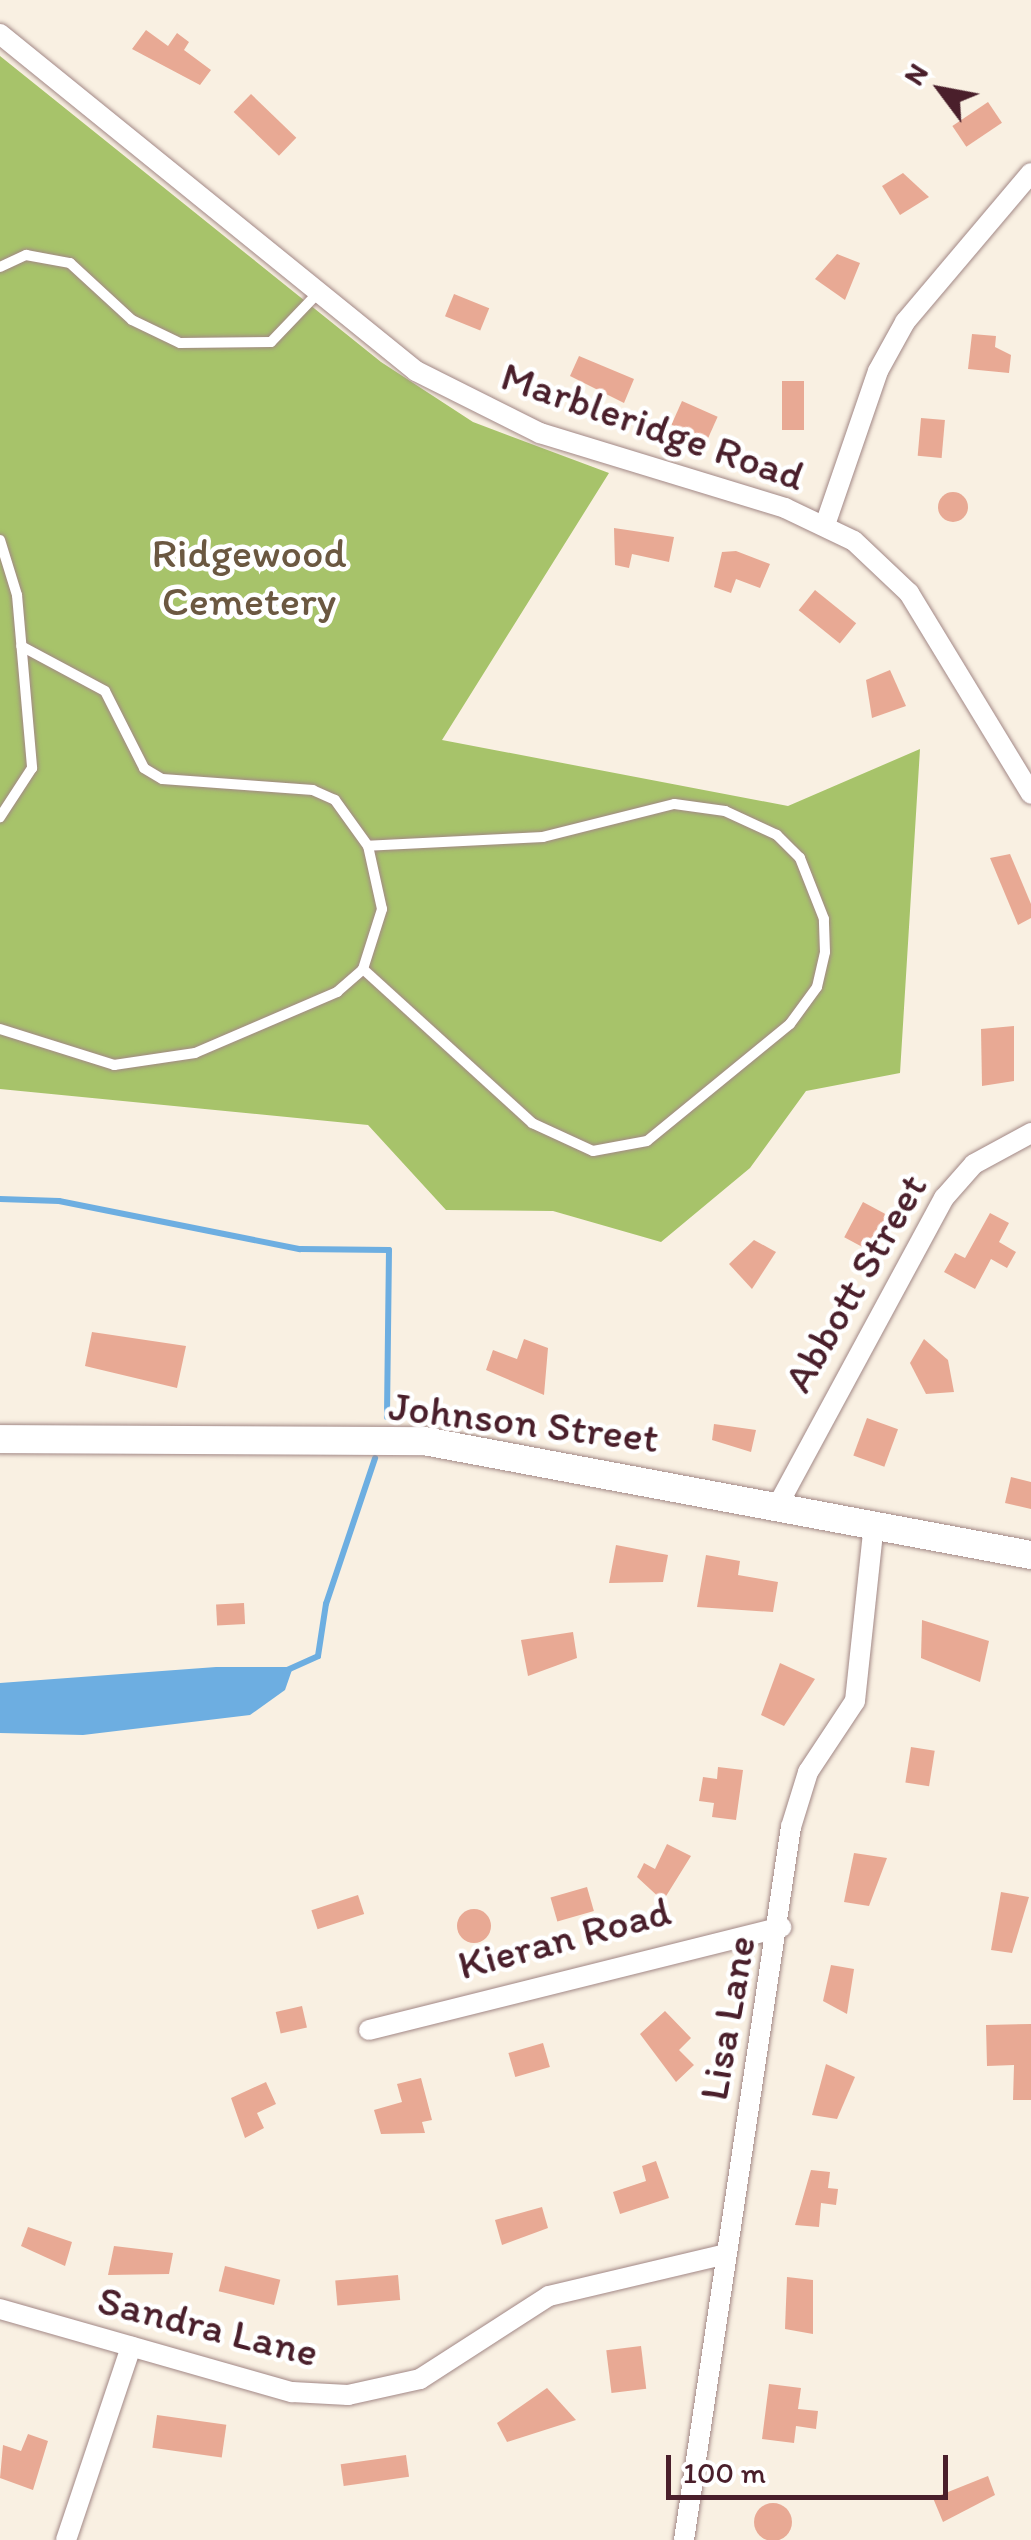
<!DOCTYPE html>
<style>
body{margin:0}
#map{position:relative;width:1031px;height:2540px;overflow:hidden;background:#f9f0e2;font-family:Itim,sans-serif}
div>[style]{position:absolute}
.green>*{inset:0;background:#a7c36a}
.water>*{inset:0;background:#6daee1}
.stream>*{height:6px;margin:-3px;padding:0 3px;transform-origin:3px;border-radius:3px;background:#6daee1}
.building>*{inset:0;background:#e8a994;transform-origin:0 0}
.round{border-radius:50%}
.roads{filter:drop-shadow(0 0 2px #a28886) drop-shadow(0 0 2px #a28886)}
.service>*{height:10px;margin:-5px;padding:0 5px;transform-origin:5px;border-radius:5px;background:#fff}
.minor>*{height:20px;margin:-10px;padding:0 10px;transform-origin:10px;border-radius:10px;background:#fff}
.tertiary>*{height:28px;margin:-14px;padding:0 14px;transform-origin:14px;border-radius:14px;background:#fff}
span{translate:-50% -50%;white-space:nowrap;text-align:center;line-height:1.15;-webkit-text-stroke:9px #fff;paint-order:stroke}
.street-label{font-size:42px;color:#4a1f2b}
.park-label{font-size:42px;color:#6b5841}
.north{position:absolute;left:891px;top:40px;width:100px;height:100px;-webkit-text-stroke:8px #fff;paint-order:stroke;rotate:302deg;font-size:28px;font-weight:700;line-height:40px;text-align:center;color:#4a1f2b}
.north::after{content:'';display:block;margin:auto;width:35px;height:45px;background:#4a1f2b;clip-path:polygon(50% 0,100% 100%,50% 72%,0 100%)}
.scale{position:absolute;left:666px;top:2455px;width:282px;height:45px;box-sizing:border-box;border:5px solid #4a1f2b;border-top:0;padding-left:12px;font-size:30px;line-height:35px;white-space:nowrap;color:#4a1f2b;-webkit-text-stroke:8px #fff;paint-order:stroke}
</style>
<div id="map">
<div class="green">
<div style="clip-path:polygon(0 56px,381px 362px,473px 422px,609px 473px,442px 740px,788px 806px,920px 749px,900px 1073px,806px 1091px,750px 1168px,661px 1242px,553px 1211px,446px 1210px,368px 1125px,0 1089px)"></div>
</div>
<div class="water">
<div style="clip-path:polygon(216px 1667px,293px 1667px,285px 1690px,250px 1715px,83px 1735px,0 1733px,0 1683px)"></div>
</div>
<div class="stream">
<div style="left:0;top:1199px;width:59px;rotate:1.9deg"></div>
<div style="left:59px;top:1201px;width:246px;rotate:11.3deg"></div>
<div style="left:300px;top:1249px;width:89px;rotate:0.6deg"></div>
<div style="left:389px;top:1250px;width:167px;rotate:90.7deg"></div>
<div style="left:285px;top:1671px;width:36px;rotate:-24deg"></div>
<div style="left:318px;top:1656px;width:53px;rotate:-81.3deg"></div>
<div style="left:326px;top:1604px;width:154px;rotate:-71.4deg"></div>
</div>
<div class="building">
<div style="clip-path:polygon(146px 30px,168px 46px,177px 33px,189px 42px,184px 50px,211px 70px,200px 85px,132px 49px)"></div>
<div style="left:251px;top:94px;width:63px;height:25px;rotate:44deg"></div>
<div style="left:988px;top:102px;width:25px;height:43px;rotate:56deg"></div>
<div style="clip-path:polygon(903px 173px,929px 197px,900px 215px,882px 186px)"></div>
<div style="clip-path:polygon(837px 254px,860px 263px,845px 300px,815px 279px)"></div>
<div style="left:454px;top:294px;width:38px;height:24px;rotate:22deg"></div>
<div style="clip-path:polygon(972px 334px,996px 336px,995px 347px,1011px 355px,1009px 373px,968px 369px)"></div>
<div style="clip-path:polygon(579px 356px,634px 379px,624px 403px,570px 376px)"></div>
<div style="left:782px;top:381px;width:22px;height:49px"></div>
<div style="left:682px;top:401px;width:39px;height:26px;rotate:24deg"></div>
<div style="left:921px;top:418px;width:24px;height:38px;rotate:5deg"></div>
<div class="round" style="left:938px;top:492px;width:30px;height:30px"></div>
<div style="clip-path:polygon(614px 528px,674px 537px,669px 562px,632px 554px,629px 568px,615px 565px)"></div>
<div style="clip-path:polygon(736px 551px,770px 564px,760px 588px,736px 579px,731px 593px,714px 587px,722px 552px)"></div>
<div style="left:815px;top:590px;width:53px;height:26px;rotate:39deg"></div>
<div style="clip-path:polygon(890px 670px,906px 706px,872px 718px,866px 680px)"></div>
<div style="clip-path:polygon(1010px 854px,1031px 904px,1031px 918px,1018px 925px,990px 858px)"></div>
<div style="clip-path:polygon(1014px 1026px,1014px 1081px,982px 1086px,981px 1029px)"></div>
<div style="left:863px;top:1202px;width:27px;height:40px;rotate:28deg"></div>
<div style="clip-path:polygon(990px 1213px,1009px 1223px,999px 1242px,1016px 1252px,1007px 1268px,991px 1259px,975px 1289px,944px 1272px,955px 1253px,965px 1258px)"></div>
<div style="clip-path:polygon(754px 1240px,776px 1252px,752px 1289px,729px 1264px)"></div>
<div style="clip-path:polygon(92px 1332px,186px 1346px,177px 1388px,85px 1366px)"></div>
<div style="clip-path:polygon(524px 1339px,548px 1348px,544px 1395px,486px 1370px,493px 1350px,517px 1359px)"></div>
<div style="clip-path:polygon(924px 1339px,948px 1360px,954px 1392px,926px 1394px,910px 1363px)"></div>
<div style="left:867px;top:1418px;width:33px;height:40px;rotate:20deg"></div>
<div style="clip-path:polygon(714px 1424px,756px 1430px,751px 1452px,712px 1440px)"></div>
<div style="clip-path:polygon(1011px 1477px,1031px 1482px,1031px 1509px,1005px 1503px)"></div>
<div style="clip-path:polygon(616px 1545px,668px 1555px,663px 1582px,609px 1583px)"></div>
<div style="clip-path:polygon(706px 1555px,740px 1561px,738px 1575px,778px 1582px,773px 1612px,697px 1607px)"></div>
<div style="left:244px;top:1603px;width:21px;height:28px;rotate:87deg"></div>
<div style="clip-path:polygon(922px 1620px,989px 1641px,980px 1682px,921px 1658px)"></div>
<div style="clip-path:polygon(573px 1632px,577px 1658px,528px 1676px,521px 1640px)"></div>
<div style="clip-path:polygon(780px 1663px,815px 1679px,784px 1726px,761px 1715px)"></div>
<div style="left:911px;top:1747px;width:24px;height:36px;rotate:9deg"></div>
<div style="clip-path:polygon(718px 1767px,743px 1770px,736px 1820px,712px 1817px,714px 1803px,699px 1801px,703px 1777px,717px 1779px)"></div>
<div style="clip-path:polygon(667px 1844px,691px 1856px,663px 1901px,637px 1877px,644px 1863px,655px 1869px)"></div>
<div style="clip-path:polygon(854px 1853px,887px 1858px,869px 1906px,844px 1902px)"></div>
<div style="left:587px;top:1887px;width:25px;height:38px;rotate:74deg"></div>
<div style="clip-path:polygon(1001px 1892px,1029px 1897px,1012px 1953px,991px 1950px)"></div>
<div style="left:358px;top:1895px;width:20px;height:49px;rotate:72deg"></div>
<div class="round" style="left:457px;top:1909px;width:34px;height:34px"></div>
<div style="clip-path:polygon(831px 1965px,854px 1969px,847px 2014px,823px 2001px)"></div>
<div style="left:302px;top:2006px;width:22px;height:27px;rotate:77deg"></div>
<div style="clip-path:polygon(665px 2011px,691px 2038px,679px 2050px,694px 2065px,676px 2082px,640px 2034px)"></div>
<div style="clip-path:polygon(1031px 2024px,1031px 2100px,1013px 2100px,1014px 2065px,987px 2066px,986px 2025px)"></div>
<div style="left:543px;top:2043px;width:25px;height:36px;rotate:74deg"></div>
<div style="clip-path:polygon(826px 2064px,855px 2077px,837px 2119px,812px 2115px)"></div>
<div style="clip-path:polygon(421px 2078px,432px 2120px,422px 2122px,425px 2133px,381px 2134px,374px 2110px,402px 2102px,397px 2084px)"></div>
<div style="clip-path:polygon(266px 2082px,276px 2104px,257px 2113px,264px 2128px,245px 2138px,231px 2098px)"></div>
<div style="clip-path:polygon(656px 2161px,669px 2198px,620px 2214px,613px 2192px,646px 2181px,642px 2166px)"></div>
<div style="clip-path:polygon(811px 2170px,830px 2172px,828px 2188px,838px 2189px,836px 2205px,821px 2203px,819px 2227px,795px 2225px)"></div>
<div style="clip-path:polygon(542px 2207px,548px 2228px,502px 2245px,495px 2220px)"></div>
<div style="clip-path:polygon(28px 2227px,72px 2242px,65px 2266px,21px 2246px)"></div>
<div style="clip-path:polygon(114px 2246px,173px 2253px,169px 2274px,108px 2275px)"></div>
<div style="left:225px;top:2266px;width:57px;height:26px;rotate:14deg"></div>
<div style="left:398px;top:2275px;width:25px;height:63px;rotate:85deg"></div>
<div style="clip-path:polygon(787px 2277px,813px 2280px,813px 2334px,785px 2329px)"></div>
<div style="left:641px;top:2346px;width:43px;height:35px;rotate:83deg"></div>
<div style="clip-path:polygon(769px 2384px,801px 2388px,798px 2409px,818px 2411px,816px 2429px,796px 2426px,794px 2443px,762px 2439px)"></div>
<div style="clip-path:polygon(547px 2388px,576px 2420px,507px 2442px,497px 2423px)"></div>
<div style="left:157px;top:2415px;width:70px;height:33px;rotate:8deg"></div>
<div style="clip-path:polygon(28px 2434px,48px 2441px,33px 2490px,0 2478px,3px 2445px,21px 2451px)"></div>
<div style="left:406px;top:2455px;width:22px;height:66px;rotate:82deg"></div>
<div style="clip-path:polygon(988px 2476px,995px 2495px,943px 2522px,933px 2498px)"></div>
<div class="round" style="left:754px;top:2503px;width:38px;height:38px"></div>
</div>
<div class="roads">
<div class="service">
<div style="left:0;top:267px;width:29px;rotate:-25deg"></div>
<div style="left:26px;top:255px;width:45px;rotate:10.3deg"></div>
<div style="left:70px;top:263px;width:84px;rotate:42.6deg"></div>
<div style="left:132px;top:320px;width:53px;rotate:25.6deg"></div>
<div style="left:180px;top:343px;width:91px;rotate:-0.6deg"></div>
<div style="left:271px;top:342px;width:65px;rotate:-46.2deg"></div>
<div style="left:0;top:540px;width:58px;rotate:72.8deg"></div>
<div style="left:17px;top:595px;width:174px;rotate:85deg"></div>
<div style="left:32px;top:768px;width:59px;rotate:123.1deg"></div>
<div style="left:363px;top:969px;width:229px;rotate:42.3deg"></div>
<div style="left:532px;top:1123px;width:67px;rotate:24.7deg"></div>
<div style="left:593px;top:1151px;width:55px;rotate:-10.5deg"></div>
<div style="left:647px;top:1141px;width:185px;rotate:-39.3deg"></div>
<div style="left:790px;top:1024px;width:46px;rotate:-53.9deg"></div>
<div style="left:817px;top:987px;width:36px;rotate:-77deg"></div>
<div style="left:825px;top:952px;width:33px;rotate:-92deg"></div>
<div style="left:824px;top:919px;width:66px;rotate:-111.5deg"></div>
<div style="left:800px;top:858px;width:33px;rotate:-135deg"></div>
<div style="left:777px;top:835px;width:57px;rotate:-155.2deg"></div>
<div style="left:725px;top:811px;width:51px;rotate:-172.2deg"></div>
<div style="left:674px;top:804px;width:135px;rotate:165.9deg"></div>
<div style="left:543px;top:837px;width:175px;rotate:177.1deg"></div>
<div style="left:0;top:1029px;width:120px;rotate:17.5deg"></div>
<div style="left:114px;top:1065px;width:82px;rotate:-8.4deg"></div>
<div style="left:195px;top:1053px;width:155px;rotate:-23.2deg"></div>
<div style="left:337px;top:992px;width:35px;rotate:-41deg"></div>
<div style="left:363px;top:969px;width:63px;rotate:-72.4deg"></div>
<div style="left:382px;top:909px;width:65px;rotate:-102.5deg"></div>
<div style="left:368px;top:846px;width:57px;rotate:-125.7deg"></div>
<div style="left:335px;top:800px;width:24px;rotate:-156deg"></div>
<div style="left:313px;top:790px;width:151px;rotate:-175.8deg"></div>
<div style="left:162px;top:779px;width:21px;rotate:-149deg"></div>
<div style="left:144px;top:768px;width:86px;rotate:-116.9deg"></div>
<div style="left:105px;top:691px;width:95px;rotate:-151.8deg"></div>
</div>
<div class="minor">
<div style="left:0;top:34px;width:535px;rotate:39.01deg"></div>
<div style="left:416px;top:371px;width:139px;rotate:26.6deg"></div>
<div style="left:540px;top:433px;width:256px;rotate:17deg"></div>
<div style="left:785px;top:508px;width:76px;rotate:25.6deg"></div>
<div style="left:854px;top:541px;width:76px;rotate:43.4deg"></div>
<div style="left:909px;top:593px;width:235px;rotate:58.7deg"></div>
<div style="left:825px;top:525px;width:163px;rotate:-71deg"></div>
<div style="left:878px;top:371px;width:56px;rotate:-61.1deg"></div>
<div style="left:905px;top:322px;width:195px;rotate:-49.8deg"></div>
<div style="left:779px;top:1503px;width:347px;rotate:-61.6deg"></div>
<div style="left:944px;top:1198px;width:45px;rotate:-48.6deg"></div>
<div style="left:974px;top:1164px;width:65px;rotate:-28.5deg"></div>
<div style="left:369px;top:2030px;width:425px;rotate:-14deg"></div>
<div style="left:0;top:2309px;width:304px;rotate:15.9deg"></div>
<div style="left:292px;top:2392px;width:56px;rotate:3.1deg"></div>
<div style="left:348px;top:2395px;width:74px;rotate:-12.5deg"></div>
<div style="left:420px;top:2379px;width:153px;rotate:-32.8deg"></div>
<div style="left:549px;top:2296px;width:182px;rotate:-13.3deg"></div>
<div style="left:66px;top:2540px;width:204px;rotate:-71.4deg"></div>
<div style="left:684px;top:2540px;width:721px;rotate:-81.47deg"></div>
<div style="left:791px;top:1827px;width:58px;rotate:-72.8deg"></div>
<div style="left:808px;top:1772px;width:85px;rotate:-56.5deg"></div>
<div style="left:855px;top:1701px;width:179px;rotate:-83.9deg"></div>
</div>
<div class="tertiary">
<div style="left:0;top:1439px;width:424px;rotate:0.3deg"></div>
<div style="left:424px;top:1441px;width:618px;rotate:10.64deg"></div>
</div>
</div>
<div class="street-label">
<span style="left:653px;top:426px;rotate:19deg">Marbleridge Road</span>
<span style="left:855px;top:1283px;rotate:-60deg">Abbott Street</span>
<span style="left:524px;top:1422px;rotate:7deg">Johnson Street</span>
<span style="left:564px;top:1938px;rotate:-15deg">Kieran Road</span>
<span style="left:727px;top:2018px;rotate:-80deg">Lisa Lane</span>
<span style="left:208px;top:2326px;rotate:14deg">Sandra Lane</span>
</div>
<div class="park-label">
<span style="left:249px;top:577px">Ridgewood<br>Cemetery</span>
</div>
<div class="north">N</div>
<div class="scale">100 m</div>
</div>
